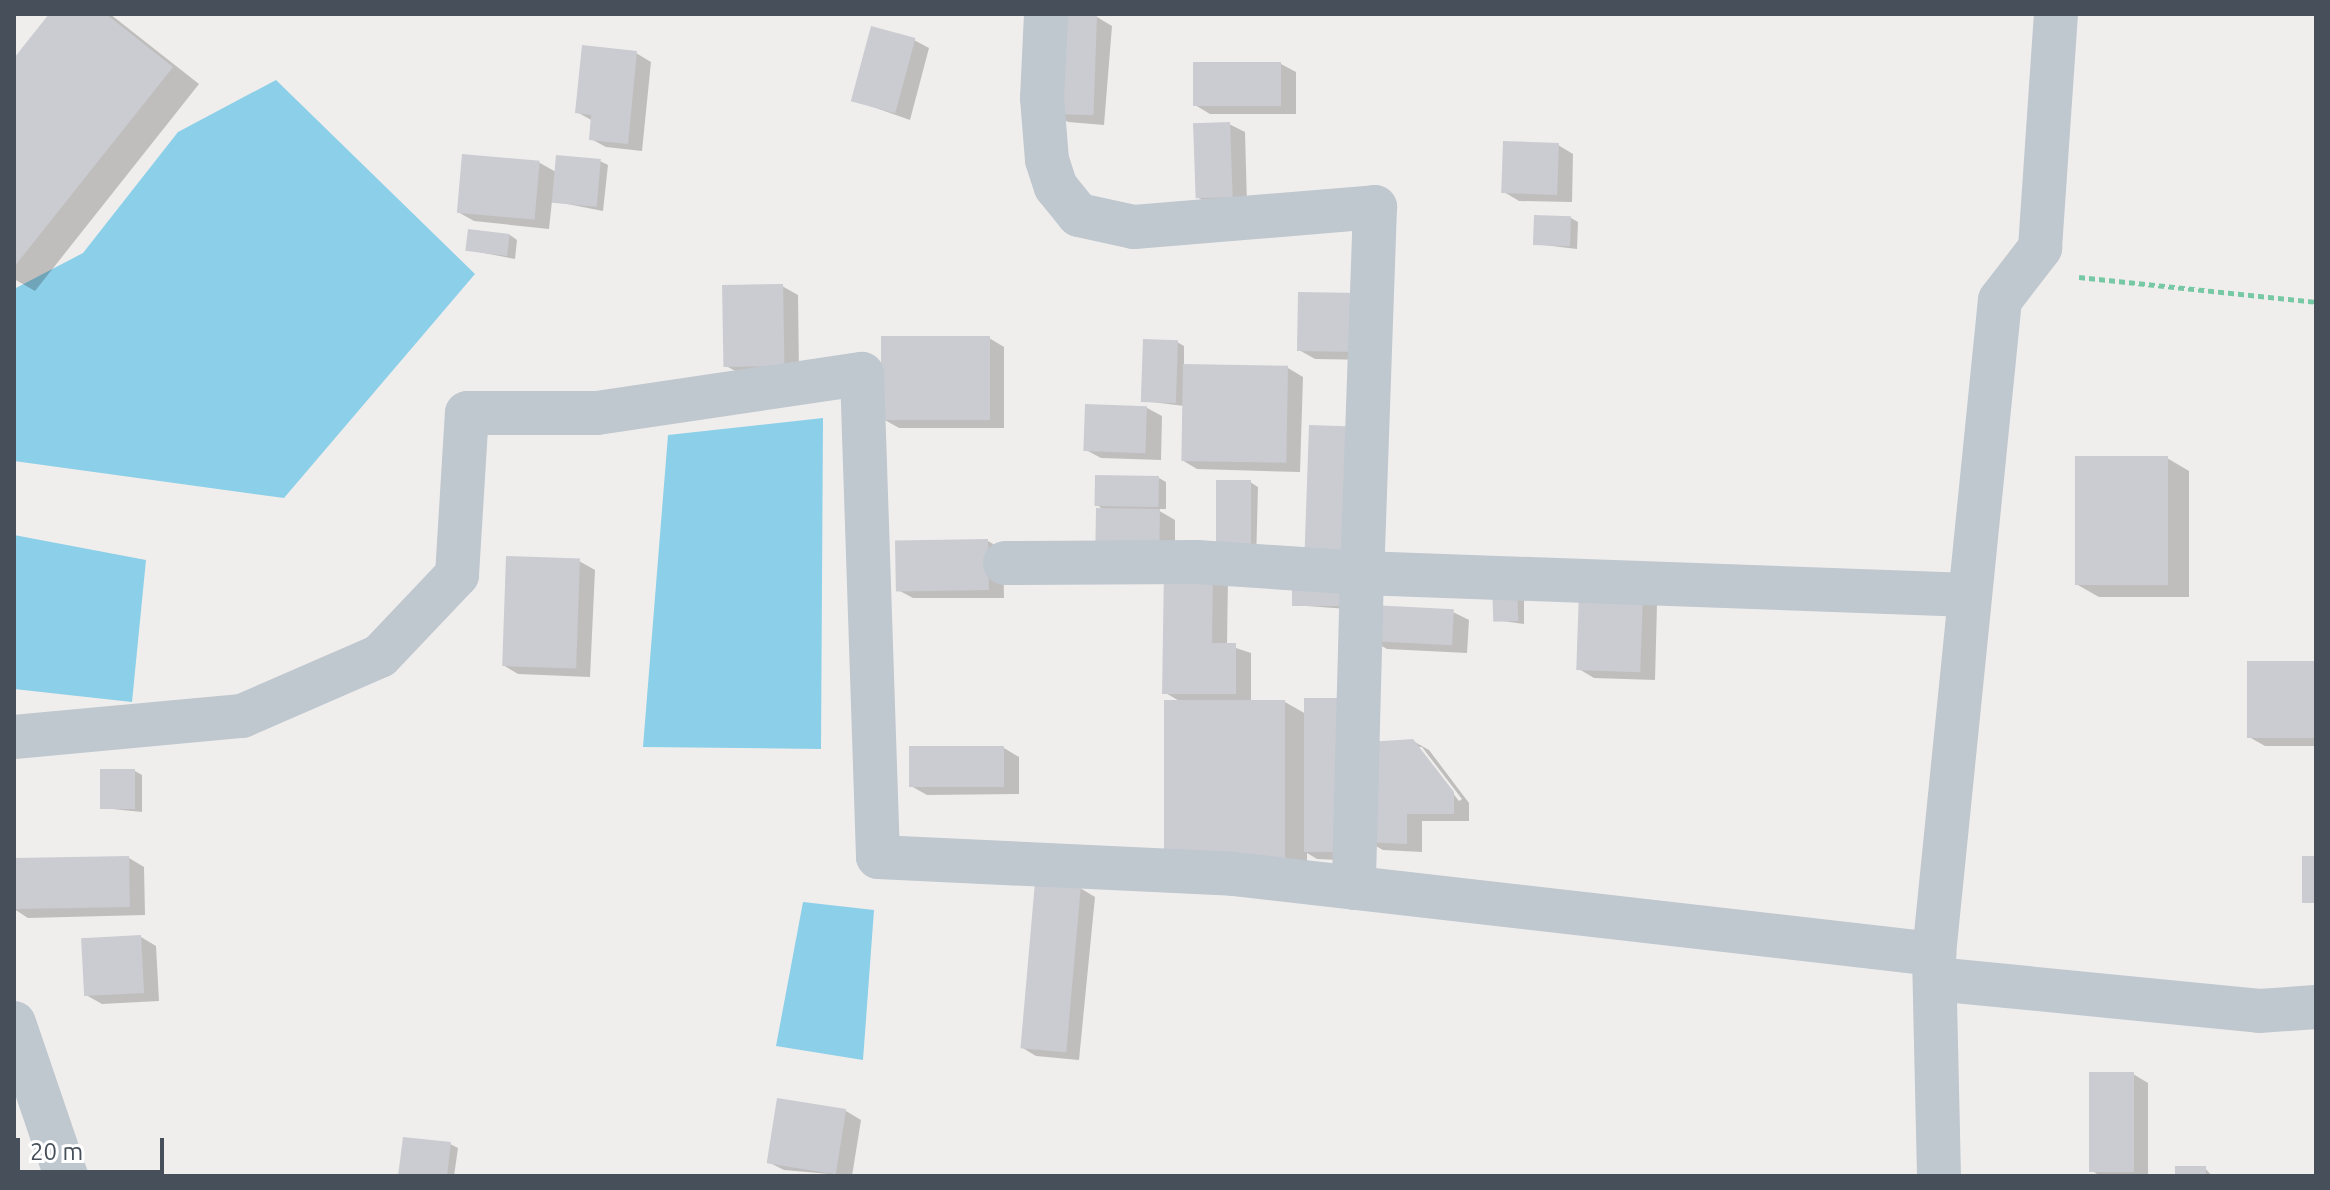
<!DOCTYPE html>
<style>
body{margin:0}
#map{position:relative;width:2330px;height:1190px;overflow:hidden;background:#f0eeed;font-family:Ubuntu,sans-serif}
div>[style]{position:absolute}
.water>*{inset:0;background:#8ccfe8}
.shadow>*{inset:0;background:#0003}
.building>*{inset:0;background:#caccd2;transform-origin:0 0}
.path>*{height:5px;margin-top:-2.5px;transform-origin:0;background:repeating-linear-gradient(90deg,#77c9a5 0 6px,transparent 0 10px)}
.minor>*{height:44px;margin:-22px;padding:0 22px;transform-origin:22px;border-radius:22px;background:#bfc7cf}
span{translate:-50% -50%;white-space:nowrap;text-align:center;line-height:1.15;-webkit-text-stroke:8px #fff;paint-order:stroke}
.frame{position:absolute;inset:0;border:16px solid #47505a;pointer-events:none}
.scale{position:absolute;left:16px;top:1138px;width:148px;height:36px;box-sizing:border-box;border:4px solid #47505a;border-top:0;padding-left:10px;font-size:24px;line-height:28px;white-space:nowrap;color:#47505a;-webkit-text-stroke:6px #fff;paint-order:stroke}
</style>
<div id="map">
<div class="water">
<div style="clip-path:polygon(276px 80px,475px 274px,284px 498px,14px 461px,14px 289px,83px 253px,178px 132px)"></div>
<div style="clip-path:polygon(823px 418px,821px 749px,643px 747px,668px 435px)"></div>
<div style="clip-path:polygon(14px 535px,146px 560px,132px 702px,14px 689px)"></div>
<div style="clip-path:polygon(803px 902px,874px 910px,863px 1060px,776px 1046px)"></div>
</div>
<div class="shadow">
<div style="clip-path:polygon(52px 14px,110px 14px,199px 84px,35px 291px,14px 279px,14px 61px)"></div>
<div style="clip-path:polygon(1097px 17px,1112px 26px,1104px 125px,1068px 122px,1053px 113px)"></div>
<div style="clip-path:polygon(914px 40px,929px 48px,910px 120px,853px 100px)"></div>
<div style="clip-path:polygon(636px 53px,651px 62px,642px 151px,606px 147px,591px 139px,593px 121px,577px 112px)"></div>
<div style="clip-path:polygon(1281px 64px,1296px 72px,1296px 114px,1210px 114px,1195px 105px)"></div>
<div style="clip-path:polygon(1229px 124px,1245px 132px,1247px 205px,1212px 206px,1197px 197px)"></div>
<div style="clip-path:polygon(1558px 145px,1573px 154px,1572px 202px,1519px 201px,1504px 192px)"></div>
<div style="clip-path:polygon(464px 156px,540px 163px,556px 172px,600px 161px,608px 165px,603px 211px,552px 201px,549px 229px,474px 221px,458px 212px)"></div>
<div style="clip-path:polygon(1571px 218px,1578px 222px,1577px 249px,1535px 244px)"></div>
<div style="clip-path:polygon(510px 235px,517px 240px,515px 259px,468px 250px)"></div>
<div style="clip-path:polygon(782px 286px,798px 295px,799px 374px,741px 374px,726px 366px)"></div>
<div style="clip-path:polygon(1361px 295px,1375px 360px,1315px 359px,1299px 350px)"></div>
<div style="clip-path:polygon(989px 338px,1004px 347px,1004px 428px,899px 428px,883px 419px)"></div>
<div style="clip-path:polygon(1177px 342px,1184px 346px,1184px 366px,1288px 368px,1303px 377px,1300px 472px,1197px 469px,1182px 460px,1184px 406px,1144px 401px)"></div>
<div style="clip-path:polygon(1147px 408px,1162px 416px,1161px 460px,1101px 458px,1086px 450px)"></div>
<div style="clip-path:polygon(2167px 458px,2189px 471px,2189px 597px,2099px 597px,2076px 584px)"></div>
<div style="clip-path:polygon(1159px 478px,1166px 482px,1166px 509px,1156px 509px,1175px 520px,1175px 561px,1097px 505px)"></div>
<div style="clip-path:polygon(1250px 482px,1258px 487px,1256px 562px,1216px 557px)"></div>
<div style="clip-path:polygon(988px 541px,1003px 550px,1004px 598px,913px 598px,898px 590px)"></div>
<div style="clip-path:polygon(579px 561px,595px 570px,590px 677px,518px 674px,503px 665px)"></div>
<div style="clip-path:polygon(1166px 570px,1228px 578px,1227px 645px,1251px 653px,1251px 702px,1285px 702px,1306px 714px,1361px 861px,1317px 859px,1307px 853px,1307px 876px,1188px 876px,1181px 702px,1164px 692px)"></div>
<div style="clip-path:polygon(1361px 580px,1361px 610px,1293px 605px)"></div>
<div style="clip-path:polygon(1524px 590px,1524px 624px,1495px 620px)"></div>
<div style="clip-path:polygon(1581px 593px,1657px 604px,1655px 680px,1594px 678px,1579px 669px)"></div>
<div style="clip-path:polygon(1453px 612px,1469px 620px,1467px 653px,1387px 649px,1371px 640px)"></div>
<div style="clip-path:polygon(2316px 663px,2316px 746px,2265px 746px,2249px 737px)"></div>
<div style="clip-path:polygon(evenodd,1413px 741px,1429px 750px,1469px 803px,1469px 821px,1422px 821px,1422px 852px,1383px 850px,1367px 841px,1413px 741px,1417px 747px,1422px 747px,1462px 799px,1459px 801px,1417px 747px)"></div>
<div style="clip-path:polygon(1004px 748px,1019px 757px,1019px 794px,927px 795px,911px 786px)"></div>
<div style="clip-path:polygon(135px 771px,142px 775px,142px 812px,102px 808px)"></div>
<div style="clip-path:polygon(129px 858px,144px 867px,145px 915px,28px 918px,14px 909px,14px 860px)"></div>
<div style="clip-path:polygon(1080px 888px,1095px 897px,1079px 1060px,1036px 1056px,1021px 1047px)"></div>
<div style="clip-path:polygon(141px 937px,156px 946px,159px 1001px,102px 1004px,86px 995px)"></div>
<div style="clip-path:polygon(2133px 1074px,2148px 1083px,2148px 1176px,2100px 1176px,2091px 1170px)"></div>
<div style="clip-path:polygon(778px 1100px,846px 1111px,861px 1120px,852px 1176px,784px 1170px,768px 1162px)"></div>
<div style="clip-path:polygon(450px 1144px,458px 1148px,454px 1176px,402px 1176px)"></div>
<div style="clip-path:polygon(2205px 1168px,2212px 1176px,2177px 1176px)"></div>
</div>
<div class="building">
<div style="clip-path:polygon(49px 14px,106px 14px,173px 67px,14px 267px,14px 58px)"></div>
<div style="left:1059px;top:14px;width:38px;height:100px;rotate:2deg"></div>
<div style="left:871px;top:26px;width:46px;height:78px;rotate:15deg"></div>
<div style="clip-path:polygon(582px 45px,637px 51px,628px 144px,589px 140px,591px 115px,575px 113px)"></div>
<div style="left:1193px;top:62px;width:88px;height:44px"></div>
<div style="left:1230px;top:122px;width:75px;height:37px;rotate:88deg"></div>
<div style="left:1503px;top:141px;width:56px;height:52px;rotate:2deg"></div>
<div style="left:462px;top:154px;width:78px;height:59px;rotate:5deg"></div>
<div style="left:556px;top:155px;width:45px;height:48px;rotate:5deg"></div>
<div style="left:1534px;top:215px;width:37px;height:30px;rotate:2deg"></div>
<div style="left:468px;top:229px;width:42px;height:22px;rotate:7deg"></div>
<div style="left:783px;top:284px;width:82px;height:61px;rotate:89deg"></div>
<div style="left:1298px;top:292px;width:64px;height:59px;rotate:1deg"></div>
<div style="left:881px;top:336px;width:109px;height:84px"></div>
<div style="left:1143px;top:339px;width:35px;height:63px;rotate:2deg"></div>
<div style="left:1183px;top:364px;width:105px;height:97px;rotate:1deg"></div>
<div style="left:1085px;top:404px;width:62px;height:47px;rotate:2deg"></div>
<div style="left:1309px;top:425px;width:53px;height:130px;rotate:2deg"></div>
<div style="left:2075px;top:456px;width:93px;height:129px"></div>
<div style="left:1095px;top:475px;width:64px;height:31px;rotate:1deg"></div>
<div style="left:1216px;top:480px;width:35px;height:79px"></div>
<div style="left:1096px;top:508px;width:64px;height:45px;rotate:1deg"></div>
<div style="left:988px;top:539px;width:51px;height:93px;rotate:89deg"></div>
<div style="left:506px;top:556px;width:74px;height:110px;rotate:2deg"></div>
<div style="clip-path:polygon(1164px 568px,1213px 568px,1212px 643px,1236px 643px,1236px 694px,1162px 694px)"></div>
<div style="left:1292px;top:573px;width:62px;height:33px"></div>
<div style="left:1517px;top:584px;width:37px;height:25px;rotate:88deg"></div>
<div style="left:1579px;top:591px;width:64px;height:79px;rotate:2deg"></div>
<div style="left:1371px;top:605px;width:83px;height:36px;rotate:3deg"></div>
<div style="left:2247px;top:661px;width:69px;height:77px"></div>
<div style="left:1304px;top:698px;width:46px;height:154px"></div>
<div style="left:1164px;top:700px;width:121px;height:164px"></div>
<div style="clip-path:polygon(1413px 739px,1454px 792px,1454px 814px,1407px 814px,1407px 844px,1365px 842px,1368px 742px)"></div>
<div style="left:1004px;top:746px;width:41px;height:95px;rotate:90deg"></div>
<div style="left:100px;top:769px;width:35px;height:40px"></div>
<div style="left:129px;top:856px;width:51px;height:115px;rotate:89deg"></div>
<div style="left:2302px;top:856px;width:14px;height:47px"></div>
<div style="left:1035px;top:882px;width:46px;height:167px;rotate:5deg"></div>
<div style="left:141px;top:935px;width:58px;height:60px;rotate:87deg"></div>
<div style="left:2089px;top:1072px;width:45px;height:100px"></div>
<div style="left:777px;top:1098px;width:70px;height:66px;rotate:9deg"></div>
<div style="clip-path:polygon(403px 1137px,451px 1142px,447px 1176px,398px 1176px)"></div>
<div style="left:2175px;top:1166px;width:31px;height:10px"></div>
</div>
<div class="path">
<div style="left:2079px;top:277px;width:238px;rotate:6deg"></div>
</div>
<div class="minor">
<div style="left:1046px;top:14px;width:84px;rotate:92.7deg"></div>
<div style="left:1042px;top:98px;width:62px;rotate:85.4deg"></div>
<div style="left:1047px;top:160px;width:28px;rotate:72deg"></div>
<div style="left:1056px;top:187px;width:36px;rotate:51deg"></div>
<div style="left:1079px;top:215px;width:56px;rotate:12.3deg"></div>
<div style="left:1134px;top:227px;width:242px;rotate:-4.7deg"></div>
<div style="left:1375px;top:207px;width:366px;rotate:92deg"></div>
<div style="left:1362px;top:573px;width:608px;rotate:2.07deg"></div>
<div style="left:1005px;top:563px;width:192px;rotate:-0.3deg"></div>
<div style="left:1197px;top:562px;width:165px;rotate:3.8deg"></div>
<div style="left:1362px;top:573px;width:315px;rotate:91.5deg"></div>
<div style="left:14px;top:737px;width:229px;rotate:-5.3deg"></div>
<div style="left:242px;top:716px;width:150px;rotate:-23.5deg"></div>
<div style="left:380px;top:656px;width:112px;rotate:-46.5deg"></div>
<div style="left:457px;top:575px;width:162px;rotate:-86.5deg"></div>
<div style="left:467px;top:413px;width:130px"></div>
<div style="left:597px;top:413px;width:268px;rotate:-8.4deg"></div>
<div style="left:862px;top:374px;width:483px;rotate:88.1deg"></div>
<div style="left:878px;top:857px;width:355px;rotate:2.7deg"></div>
<div style="left:1233px;top:874px;width:706px;rotate:6.51deg"></div>
<div style="left:1935px;top:979px;width:326px;rotate:5.6deg"></div>
<div style="left:2259px;top:1011px;width:57px;rotate:-4deg"></div>
<div style="left:14px;top:1023px;width:162px;rotate:71.2deg"></div>
<div style="left:1939px;top:1176px;width:222px;rotate:-91.3deg"></div>
<div style="left:1934px;top:954px;width:657px;rotate:-84.24deg"></div>
<div style="left:2000px;top:300px;width:66px;rotate:-52.4deg"></div>
<div style="left:2040px;top:248px;width:235px;rotate:-86.1deg"></div>
</div>
<div class="frame"></div>
<div class="scale">20 m</div>
</div>
